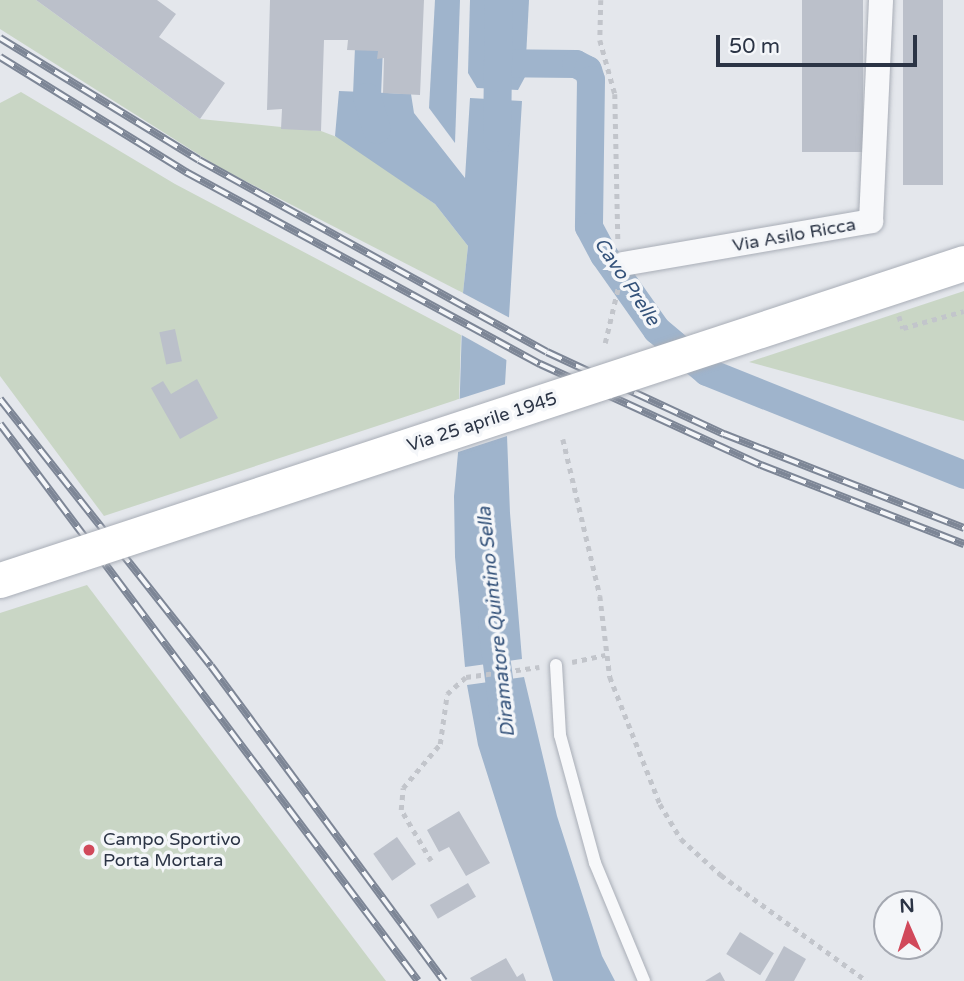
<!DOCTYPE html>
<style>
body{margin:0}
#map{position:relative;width:964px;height:981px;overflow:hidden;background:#e4e7ec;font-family:"Varela Round",sans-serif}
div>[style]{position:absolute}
.green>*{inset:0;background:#c9d6c5}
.water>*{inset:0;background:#9fb4cc}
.pier>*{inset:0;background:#e4e7ec}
.canal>*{height:28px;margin:-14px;padding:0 14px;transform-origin:14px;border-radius:14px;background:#9fb4cc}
.building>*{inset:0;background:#bbc0ca;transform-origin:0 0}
.path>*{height:4.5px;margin-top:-2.25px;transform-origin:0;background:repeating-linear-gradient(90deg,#c2c5cb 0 5px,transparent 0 10px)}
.roads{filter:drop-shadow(0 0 2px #a9aeb7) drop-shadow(0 0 2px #a9aeb7)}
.lane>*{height:12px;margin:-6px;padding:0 6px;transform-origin:6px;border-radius:6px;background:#f7f8fa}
.street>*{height:24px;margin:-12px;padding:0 12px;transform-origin:12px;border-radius:12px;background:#f7f8fa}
.rail>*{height:8px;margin-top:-4px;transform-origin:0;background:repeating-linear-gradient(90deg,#f4f6f9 0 16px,#7d8696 0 32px);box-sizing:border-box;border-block:2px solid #7d8696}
.bridges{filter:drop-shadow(0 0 2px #a9aeb7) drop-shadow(0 0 2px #a9aeb7)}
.secondary-bridge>*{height:35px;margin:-17.5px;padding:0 17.5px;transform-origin:17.5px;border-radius:17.5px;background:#fff}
.dots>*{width:19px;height:19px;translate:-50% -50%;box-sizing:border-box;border:4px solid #f4f6f9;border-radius:50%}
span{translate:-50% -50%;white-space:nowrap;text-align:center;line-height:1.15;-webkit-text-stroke:7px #f4f6f9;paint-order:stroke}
.street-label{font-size:18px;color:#2b3445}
.poi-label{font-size:18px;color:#2b3445}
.left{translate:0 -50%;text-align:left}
.water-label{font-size:19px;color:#34527a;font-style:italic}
.north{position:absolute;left:873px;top:890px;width:70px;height:70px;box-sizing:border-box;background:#f4f6f9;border:2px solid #a4a8b1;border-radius:50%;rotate:357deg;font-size:19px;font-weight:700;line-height:28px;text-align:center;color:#2b3445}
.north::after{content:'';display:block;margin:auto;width:24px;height:32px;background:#d1495b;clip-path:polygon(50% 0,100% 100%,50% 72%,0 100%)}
.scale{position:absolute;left:716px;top:35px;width:201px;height:32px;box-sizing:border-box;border:4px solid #2b3445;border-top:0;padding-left:9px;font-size:21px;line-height:24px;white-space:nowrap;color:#2b3445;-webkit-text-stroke:5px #f4f6f9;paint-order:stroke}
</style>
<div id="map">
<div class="green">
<div style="clip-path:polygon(0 0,36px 0,200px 119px,321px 131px,342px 139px,435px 204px,468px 246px,463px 293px,220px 168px,0 29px)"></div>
<div style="clip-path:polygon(21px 92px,175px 184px,461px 335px,459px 399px,104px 516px,0 376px,0 103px)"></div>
<div style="clip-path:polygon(964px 291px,964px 421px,749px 362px)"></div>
<div style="clip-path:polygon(87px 585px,386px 981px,0 981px,0 613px)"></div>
</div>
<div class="water">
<div style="clip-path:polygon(435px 0,460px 0,455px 143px,429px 108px)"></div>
<div style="clip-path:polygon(470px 0,529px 0,525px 77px,518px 90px,477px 88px,468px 73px)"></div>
<div style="clip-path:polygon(339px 91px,411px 94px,414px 113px,465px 178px,470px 98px,522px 101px,505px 384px,510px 513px,522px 659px,465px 667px,455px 557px,454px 496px,458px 453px,463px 293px,468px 246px,435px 204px,335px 136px)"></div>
<div style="clip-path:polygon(524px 677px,557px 816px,602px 956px,615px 981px,553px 981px,478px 745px,467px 685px)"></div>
</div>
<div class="pier">
<div style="clip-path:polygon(459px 291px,512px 319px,510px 362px,458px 333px)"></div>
<div style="clip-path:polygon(509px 383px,510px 435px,455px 453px,456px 400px)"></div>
</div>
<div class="canal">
<div style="left:371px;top:0;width:97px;rotate:92.4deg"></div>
<div style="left:367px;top:97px;width:34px;rotate:73deg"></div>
<div style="left:497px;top:63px;width:79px;rotate:0.7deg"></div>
<div style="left:576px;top:64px;width:13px;rotate:27deg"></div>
<div style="left:588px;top:70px;width:10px;rotate:73deg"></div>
<div style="left:591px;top:80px;width:147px;rotate:90.8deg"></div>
<div style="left:589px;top:227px;width:32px;rotate:62deg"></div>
<div style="left:604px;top:255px;width:92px;rotate:54.8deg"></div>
<div style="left:657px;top:330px;width:65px;rotate:40deg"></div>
<div style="left:707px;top:372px;width:277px;rotate:21.8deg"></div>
<div style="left:497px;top:138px;width:138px;rotate:-89.2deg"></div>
<div style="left:492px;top:625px;width:93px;rotate:82.6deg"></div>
</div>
<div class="building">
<div style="clip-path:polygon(36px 0,157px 0,176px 14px,159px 37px,225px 83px,200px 119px)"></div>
<div style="clip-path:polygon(270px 0,424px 0,420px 95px,383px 93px,384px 58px,377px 59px,378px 51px,347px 50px,348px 40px,324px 40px,321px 131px,281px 129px,282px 109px,267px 110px)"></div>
<div style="left:802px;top:0;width:61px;height:152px"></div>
<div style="left:903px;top:0;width:40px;height:185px"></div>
<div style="left:175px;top:329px;width:33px;height:16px;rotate:78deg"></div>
<div style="clip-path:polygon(197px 379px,218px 418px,180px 439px,151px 388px,163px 381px,171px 394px)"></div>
<div style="clip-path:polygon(459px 811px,490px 863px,466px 876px,449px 847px,439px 852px,427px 830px)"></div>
<div style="left:397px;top:837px;width:33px;height:29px;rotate:55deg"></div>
<div style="left:468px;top:883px;width:16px;height:44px;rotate:60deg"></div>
<div style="left:740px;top:932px;width:40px;height:26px;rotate:32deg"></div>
<div style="clip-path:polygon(784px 946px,806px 959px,794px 981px,765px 981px)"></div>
<div style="clip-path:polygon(506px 958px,517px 977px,523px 973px,526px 981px,472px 981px,470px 978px)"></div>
<div style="clip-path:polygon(720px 972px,725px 981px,705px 981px)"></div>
</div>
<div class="path">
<div style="left:601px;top:0;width:40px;rotate:91.4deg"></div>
<div style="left:600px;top:40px;width:56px;rotate:74.5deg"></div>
<div style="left:615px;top:94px;width:148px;rotate:88.8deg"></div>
<div style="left:899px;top:316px;width:13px;rotate:72deg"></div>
<div style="left:903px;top:328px;width:63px;rotate:-15.6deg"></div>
<div style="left:605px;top:343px;width:57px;rotate:-76.7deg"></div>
<div style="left:563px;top:439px;width:161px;rotate:76.7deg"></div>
<div style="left:600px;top:596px;width:82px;rotate:83deg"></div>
<div style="left:610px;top:677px;width:136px;rotate:68.5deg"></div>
<div style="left:660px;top:804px;width:41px;rotate:59deg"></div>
<div style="left:681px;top:839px;width:54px;rotate:42deg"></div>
<div style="left:721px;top:875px;width:180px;rotate:36deg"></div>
<div style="left:572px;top:662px;width:34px;rotate:-12deg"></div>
<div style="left:431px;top:861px;width:59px;rotate:-120.5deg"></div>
<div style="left:401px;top:810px;width:22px;rotate:-85deg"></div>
<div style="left:403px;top:788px;width:57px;rotate:-49.9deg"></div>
<div style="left:440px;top:744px;width:50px;rotate:-82deg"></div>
<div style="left:447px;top:694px;width:25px;rotate:-42deg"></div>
<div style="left:466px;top:677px;width:74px;rotate:-7.8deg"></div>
</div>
<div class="roads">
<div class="lane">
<div style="left:556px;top:665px;width:70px;rotate:86.7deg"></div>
<div style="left:560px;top:735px;width:133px;rotate:74.7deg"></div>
<div style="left:595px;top:863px;width:128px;rotate:67.4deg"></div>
</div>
<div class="street">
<div style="left:623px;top:264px;width:252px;rotate:-9.8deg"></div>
<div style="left:871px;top:221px;width:221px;rotate:-87.4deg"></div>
</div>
</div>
<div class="rail">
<div style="left:0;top:38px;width:233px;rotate:31.5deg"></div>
<div style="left:199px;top:160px;width:397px;rotate:28.9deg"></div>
<div style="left:547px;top:352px;width:195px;rotate:24.9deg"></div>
<div style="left:724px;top:434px;width:258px;rotate:21.4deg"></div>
<div style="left:0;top:57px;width:219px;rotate:31.7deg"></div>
<div style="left:186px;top:172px;width:403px;rotate:28.5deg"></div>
<div style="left:540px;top:364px;width:243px;rotate:24.6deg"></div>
<div style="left:761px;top:465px;width:218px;rotate:21.3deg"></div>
<div style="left:0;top:399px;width:340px;rotate:51.7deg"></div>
<div style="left:211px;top:666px;width:392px;rotate:53.5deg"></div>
<div style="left:0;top:424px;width:696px;rotate:53.11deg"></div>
</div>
<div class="bridges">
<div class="secondary-bridge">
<div style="left:0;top:580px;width:1015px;rotate:-18.2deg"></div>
</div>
</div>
<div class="dots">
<div style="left:89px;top:850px;background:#d1495b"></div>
</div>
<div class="street-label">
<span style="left:794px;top:235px;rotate:-10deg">Via Asilo Ricca</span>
<span style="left:482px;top:422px;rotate:-18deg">Via 25 aprile 1945</span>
</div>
<div class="poi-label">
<span class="left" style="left:103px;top:850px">Campo Sportivo<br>Porta Mortara</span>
</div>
<div class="water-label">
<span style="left:626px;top:282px;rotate:56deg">Cavo Prelle</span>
<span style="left:497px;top:622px;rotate:-96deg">Diramatore Quintino Sella</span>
</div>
<div class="north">N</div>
<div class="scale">50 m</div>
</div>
